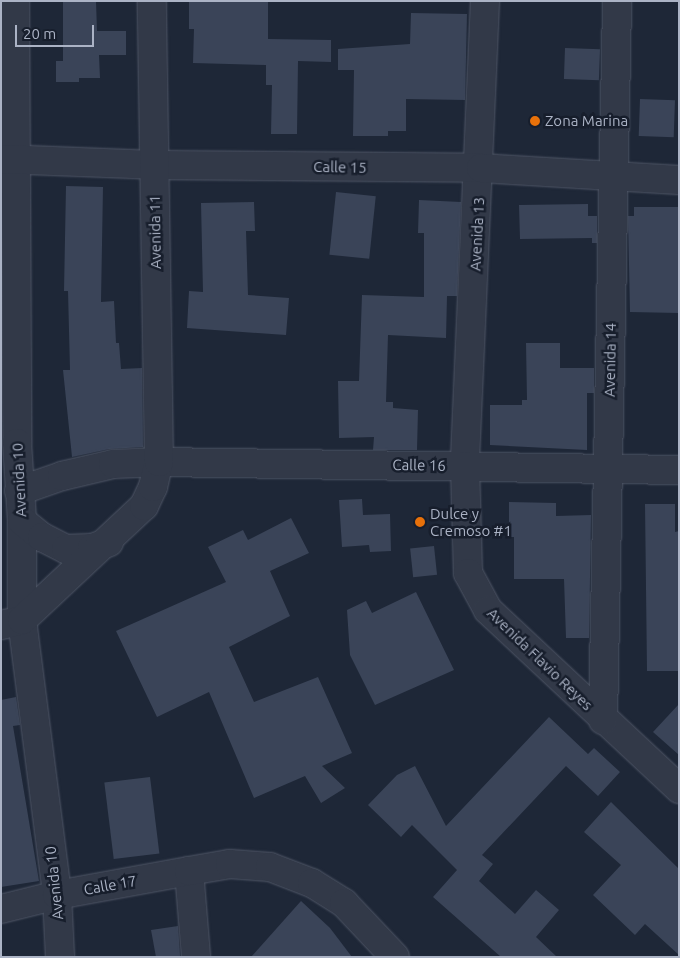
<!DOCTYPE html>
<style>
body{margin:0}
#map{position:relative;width:680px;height:958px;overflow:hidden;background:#1e2737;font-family:Ubuntu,sans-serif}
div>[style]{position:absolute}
.building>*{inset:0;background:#3a4458;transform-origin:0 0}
.roads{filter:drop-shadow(0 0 1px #4f5666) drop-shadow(0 0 1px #4f5666)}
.minor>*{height:28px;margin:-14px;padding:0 14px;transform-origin:14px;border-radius:14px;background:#323948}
.dots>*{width:14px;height:14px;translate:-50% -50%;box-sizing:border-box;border:2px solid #171e2c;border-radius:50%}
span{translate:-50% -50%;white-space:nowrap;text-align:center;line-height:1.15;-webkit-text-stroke:5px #171e2c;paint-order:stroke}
.poi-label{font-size:15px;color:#abb3c5}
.left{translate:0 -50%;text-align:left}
.street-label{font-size:15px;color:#abb3c5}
.frame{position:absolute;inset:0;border:2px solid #abb3c5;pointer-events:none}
.scale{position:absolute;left:15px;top:25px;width:79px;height:22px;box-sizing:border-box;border:2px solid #abb3c5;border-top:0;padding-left:6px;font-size:15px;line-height:18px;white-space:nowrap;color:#abb3c5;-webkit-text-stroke:4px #171e2c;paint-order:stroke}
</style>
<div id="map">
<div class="building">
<div style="clip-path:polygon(63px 1px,96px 1px,97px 31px,126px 31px,126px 55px,99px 55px,100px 78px,79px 78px,79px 82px,56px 82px,56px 61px,63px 61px)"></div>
<div style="clip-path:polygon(189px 1px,268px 1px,268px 39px,331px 40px,331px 62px,298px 61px,297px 134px,271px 134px,272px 85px,266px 85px,266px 65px,193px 63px,194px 29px,189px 29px)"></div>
<div style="clip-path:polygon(411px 13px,467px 14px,465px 100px,406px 99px,406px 131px,388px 131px,388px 136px,353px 136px,354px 70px,338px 70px,338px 49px,410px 44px)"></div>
<div style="left:565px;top:48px;width:35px;height:31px;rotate:2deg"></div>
<div style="left:640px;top:99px;width:35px;height:37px;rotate:2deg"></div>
<div style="clip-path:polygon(66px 186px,103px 187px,101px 302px,114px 301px,116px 343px,119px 343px,121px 369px,142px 368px,143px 447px,109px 449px,72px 457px,63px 370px,70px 370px,68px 291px,64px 291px)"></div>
<div style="left:336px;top:192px;width:40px;height:63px;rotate:6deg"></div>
<div style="clip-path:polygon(419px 200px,461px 202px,457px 296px,447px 296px,446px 338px,388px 335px,386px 402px,393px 402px,393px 408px,418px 410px,417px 450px,373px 450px,374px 437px,339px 438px,338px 381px,359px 381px,362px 295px,424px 297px,424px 233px,418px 233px)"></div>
<div style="clip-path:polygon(254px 202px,255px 231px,246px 231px,248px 295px,289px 298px,286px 335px,187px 328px,189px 291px,203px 292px,201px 203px)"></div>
<div style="clip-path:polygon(588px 204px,588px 216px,597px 216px,597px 243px,592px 243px,592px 238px,520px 239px,519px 205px)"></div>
<div style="clip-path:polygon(634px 207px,679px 207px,679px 313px,630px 312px,628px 216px,634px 216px)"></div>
<div style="clip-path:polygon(526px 343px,560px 343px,560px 368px,594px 368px,594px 393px,587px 393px,587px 450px,490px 445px,490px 405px,522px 405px,522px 400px,527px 400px)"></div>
<div style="clip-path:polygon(362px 499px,363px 515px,390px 514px,391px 551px,370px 552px,369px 545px,342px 547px,339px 500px)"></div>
<div style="clip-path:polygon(509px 502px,556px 503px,556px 516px,591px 515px,589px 638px,566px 638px,564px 579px,514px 579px,514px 537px,509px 537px)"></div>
<div style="clip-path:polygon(645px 504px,675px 504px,675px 532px,679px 531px,679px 671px,647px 671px)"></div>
<div style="clip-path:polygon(291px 518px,309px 553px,270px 571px,290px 616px,229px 647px,254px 702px,318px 677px,352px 753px,322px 766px,345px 788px,321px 803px,305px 776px,254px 798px,209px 692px,157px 717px,116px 631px,226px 582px,208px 547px,243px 530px,248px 540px)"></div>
<div style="left:434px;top:546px;width:29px;height:24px;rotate:84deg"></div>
<div style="clip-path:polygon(416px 592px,454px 670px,375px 705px,350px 655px,347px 610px,366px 601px,372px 613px)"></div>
<div style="clip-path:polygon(16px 697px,20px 725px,13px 726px,39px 881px,1px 887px,1px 700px)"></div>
<div style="clip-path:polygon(679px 704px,679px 755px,653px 732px)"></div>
<div style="clip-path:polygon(549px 717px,588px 754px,594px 748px,620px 772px,598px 796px,566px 766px,482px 855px,493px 864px,479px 881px,515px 914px,536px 890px,559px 910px,536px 937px,557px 957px,501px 957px,433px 897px,457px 870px,412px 825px,401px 837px,368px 805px,397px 775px,415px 766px,446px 826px)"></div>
<div style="left:150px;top:777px;width:77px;height:46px;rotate:83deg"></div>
<div style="clip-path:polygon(611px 802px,679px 869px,679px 955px,645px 924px,635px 935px,593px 895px,621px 865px,584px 832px)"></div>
<div style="clip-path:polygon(301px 901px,330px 928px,352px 957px,251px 957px)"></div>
<div style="clip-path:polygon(178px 926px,180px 956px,156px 957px,151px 930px)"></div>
</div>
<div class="roads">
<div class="minor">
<div style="left:15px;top:1px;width:442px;rotate:89.7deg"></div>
<div style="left:17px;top:443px;width:78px;rotate:86.3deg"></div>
<div style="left:22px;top:521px;width:99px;rotate:90deg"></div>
<div style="left:22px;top:620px;width:277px;rotate:82.7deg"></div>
<div style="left:57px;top:895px;width:62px;rotate:87.2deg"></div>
<div style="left:485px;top:1px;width:465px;rotate:92.5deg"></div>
<div style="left:465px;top:466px;width:107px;rotate:88.4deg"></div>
<div style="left:468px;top:573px;width:42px;rotate:61.6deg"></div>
<div style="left:488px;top:610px;width:262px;rotate:43.1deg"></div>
<div style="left:1px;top:159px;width:153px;rotate:2.2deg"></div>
<div style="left:154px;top:165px;width:327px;rotate:0.5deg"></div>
<div style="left:481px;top:168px;width:198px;rotate:3.5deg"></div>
<div style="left:19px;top:491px;width:46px;rotate:-19.2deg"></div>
<div style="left:62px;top:476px;width:52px;rotate:-13.2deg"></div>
<div style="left:113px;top:464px;width:46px;rotate:-2.5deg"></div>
<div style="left:159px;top:462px;width:520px;rotate:0.88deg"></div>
<div style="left:22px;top:521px;width:26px;rotate:39deg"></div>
<div style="left:42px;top:537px;width:27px;rotate:27deg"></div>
<div style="left:66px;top:549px;width:26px;rotate:-2deg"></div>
<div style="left:92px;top:548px;width:18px;rotate:-19deg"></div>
<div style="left:1px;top:625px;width:22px;rotate:-13deg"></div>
<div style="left:22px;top:620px;width:167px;rotate:-43.1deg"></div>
<div style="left:144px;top:506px;width:21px;rotate:-65deg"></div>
<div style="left:153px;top:487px;width:26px;rotate:-77deg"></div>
<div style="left:159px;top:462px;width:461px;rotate:-90.9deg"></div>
<div style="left:603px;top:720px;width:719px;rotate:-88.88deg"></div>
<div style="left:189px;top:871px;width:86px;rotate:85.3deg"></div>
<div style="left:1px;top:909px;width:58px;rotate:-14deg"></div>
<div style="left:57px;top:895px;width:134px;rotate:-10.3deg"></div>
<div style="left:189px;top:871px;width:42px;rotate:-9.7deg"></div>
<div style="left:230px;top:864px;width:40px;rotate:4.3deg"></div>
<div style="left:270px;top:867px;width:45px;rotate:20.9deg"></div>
<div style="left:312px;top:883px;width:38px;rotate:32deg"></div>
<div style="left:344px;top:903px;width:74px;rotate:46.6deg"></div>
</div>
</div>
<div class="dots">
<div style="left:535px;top:121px;background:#e8710a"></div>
<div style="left:420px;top:522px;background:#e8710a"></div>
</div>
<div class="poi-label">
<span class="left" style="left:545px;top:121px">Zona Marina</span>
<span class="left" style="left:430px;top:522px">Dulce y<br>Cremoso #1</span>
</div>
<div class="street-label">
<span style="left:340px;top:167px;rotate:1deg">Calle 15</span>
<span style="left:155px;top:232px;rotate:-91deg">Avenida 11</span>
<span style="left:477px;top:234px;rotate:-87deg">Avenida 13</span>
<span style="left:610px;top:360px;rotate:-89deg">Avenida 14</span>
<span style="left:419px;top:465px;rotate:1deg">Calle 16</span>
<span style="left:19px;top:480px;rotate:-93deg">Avenida 10</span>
<span style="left:540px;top:659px;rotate:44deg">Avenida Flavio Reyes</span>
<span style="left:54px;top:883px;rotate:-96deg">Avenida 10</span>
<span style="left:110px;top:885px;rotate:-10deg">Calle 17</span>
</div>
<div class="frame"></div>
<div class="scale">20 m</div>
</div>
